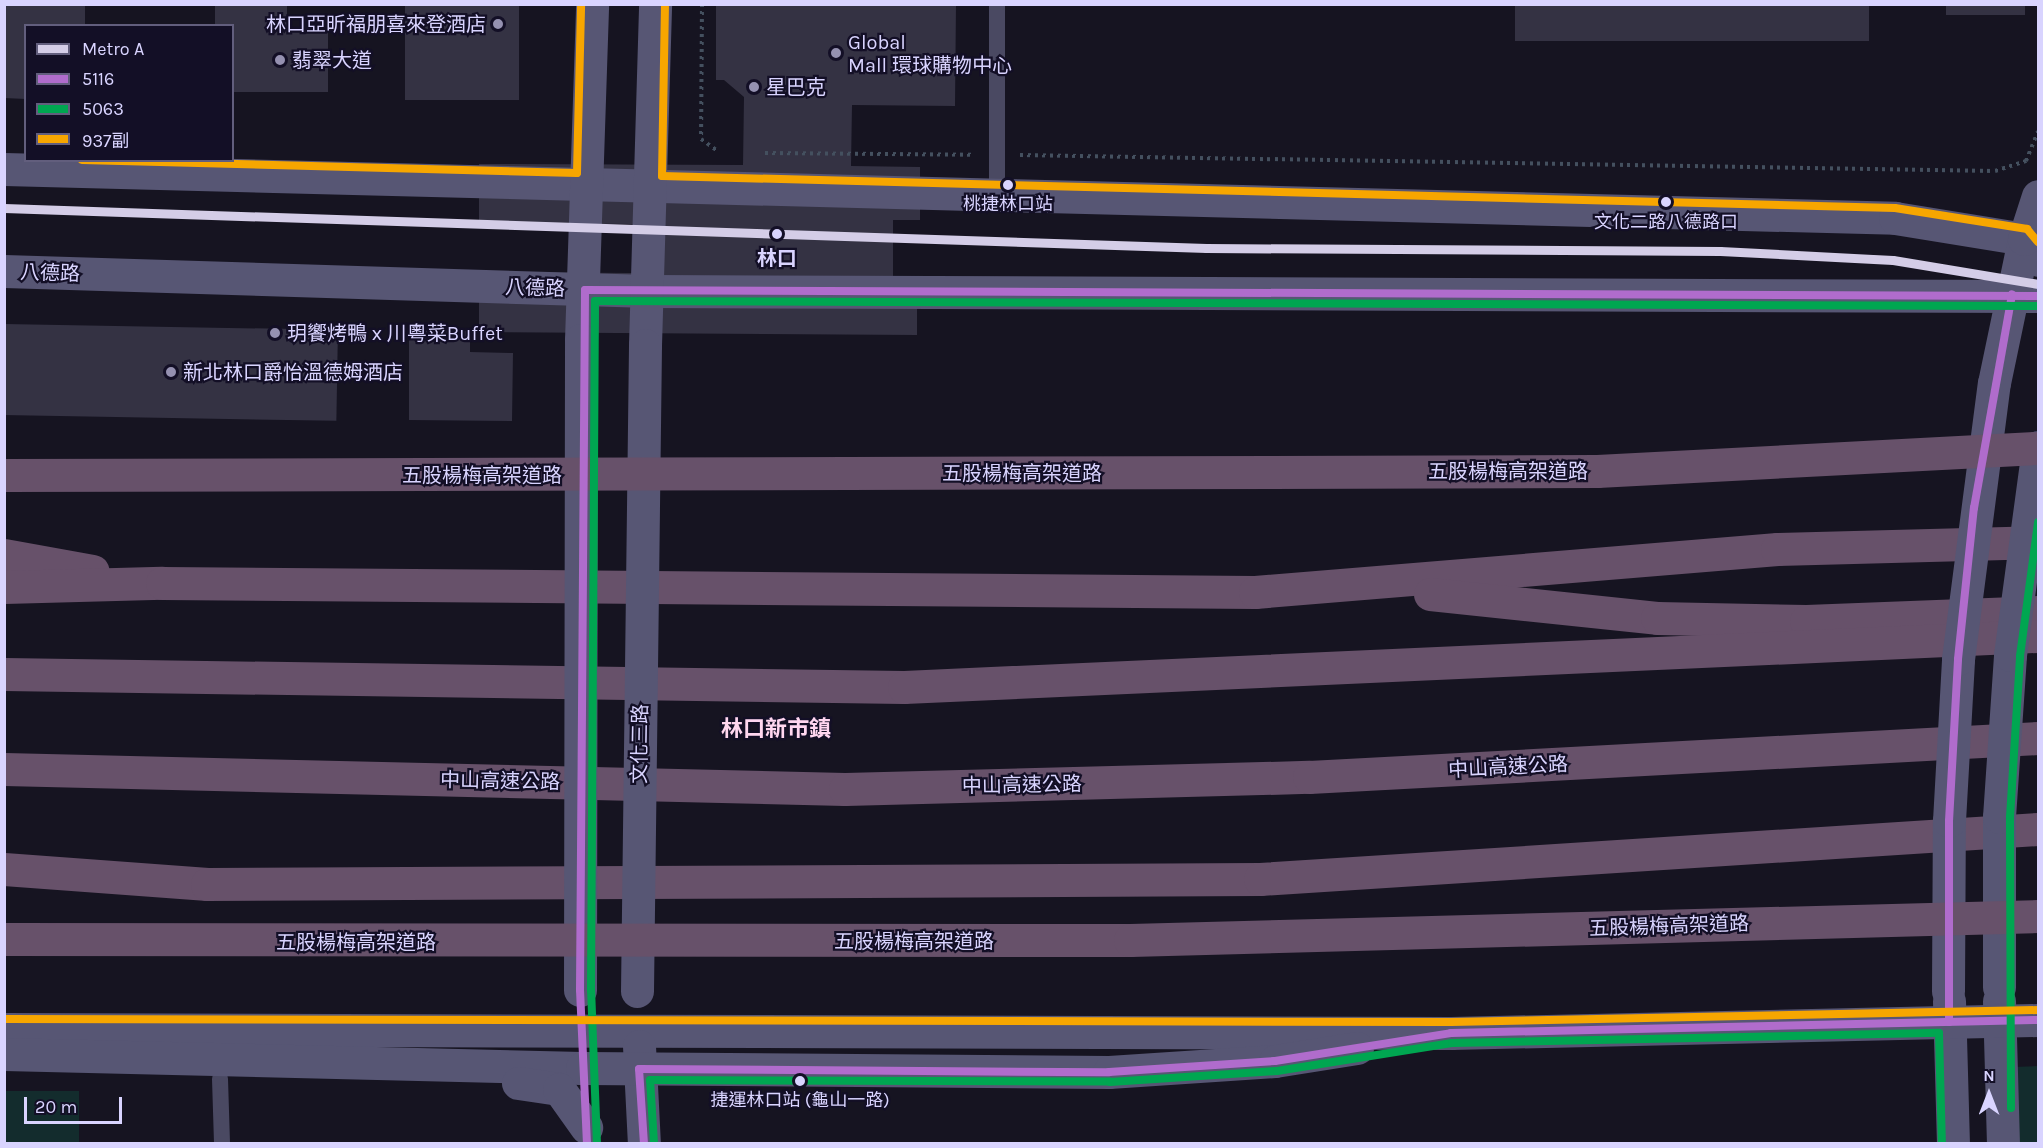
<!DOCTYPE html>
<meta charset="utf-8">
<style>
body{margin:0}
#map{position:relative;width:2043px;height:1148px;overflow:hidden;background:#161421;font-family:Karla,"Noto Sans TC",sans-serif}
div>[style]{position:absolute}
.green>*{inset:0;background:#132c2d;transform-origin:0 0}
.building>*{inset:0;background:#343243;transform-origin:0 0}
.path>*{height:4px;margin-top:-2px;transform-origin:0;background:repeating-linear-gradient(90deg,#44505f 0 3px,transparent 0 7.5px)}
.lane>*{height:16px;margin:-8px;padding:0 8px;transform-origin:8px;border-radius:8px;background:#4a4962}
.secondary>*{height:33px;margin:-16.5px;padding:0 16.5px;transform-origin:16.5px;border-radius:16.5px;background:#575674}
.highway>*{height:33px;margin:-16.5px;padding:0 16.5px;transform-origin:16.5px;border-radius:16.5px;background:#67516a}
.secondary-bridge>*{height:33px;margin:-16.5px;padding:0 16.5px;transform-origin:16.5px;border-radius:16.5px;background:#575674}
.highway-bridge>*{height:33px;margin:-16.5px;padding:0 16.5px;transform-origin:16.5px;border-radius:16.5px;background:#67516a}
.bus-1>*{height:8px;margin:-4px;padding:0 4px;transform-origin:4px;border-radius:4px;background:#b06ccc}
.bus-2>*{height:8px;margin:-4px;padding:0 4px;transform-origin:4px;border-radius:4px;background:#00a651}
.bus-3>*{height:8px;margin:-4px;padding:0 4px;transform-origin:4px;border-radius:4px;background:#f7a600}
.metro-1>*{height:9px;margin:-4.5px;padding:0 4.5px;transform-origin:4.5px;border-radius:4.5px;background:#d4cde7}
.dots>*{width:16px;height:16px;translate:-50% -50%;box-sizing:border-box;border:3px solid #130f26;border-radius:50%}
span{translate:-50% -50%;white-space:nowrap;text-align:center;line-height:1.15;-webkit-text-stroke:4.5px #130f26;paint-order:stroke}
.bus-label{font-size:18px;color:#d9d4ff}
.poi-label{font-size:20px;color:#d9d4ff}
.right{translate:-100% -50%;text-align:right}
.left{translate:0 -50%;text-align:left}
.stop-label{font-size:20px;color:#d9d4ff;font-weight:700}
.street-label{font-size:20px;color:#d9d4ff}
.quarter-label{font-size:22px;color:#ffd6f0;font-weight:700}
.frame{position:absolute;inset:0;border:6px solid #d9d4ff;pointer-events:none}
.legend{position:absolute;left:24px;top:24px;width:210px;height:138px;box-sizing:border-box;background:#130f26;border:2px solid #625e7d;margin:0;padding:8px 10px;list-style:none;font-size:18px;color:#d9d4ff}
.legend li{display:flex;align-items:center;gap:12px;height:30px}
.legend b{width:30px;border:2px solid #625e7d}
.north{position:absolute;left:1959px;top:1064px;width:60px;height:60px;-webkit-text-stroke:4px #130f26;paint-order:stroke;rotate:0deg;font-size:16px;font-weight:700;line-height:24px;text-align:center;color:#d9d4ff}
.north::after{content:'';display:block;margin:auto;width:21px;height:27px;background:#d9d4ff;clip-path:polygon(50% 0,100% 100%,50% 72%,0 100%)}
.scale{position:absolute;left:24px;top:1097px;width:98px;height:27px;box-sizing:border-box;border:3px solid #d9d4ff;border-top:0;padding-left:8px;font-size:18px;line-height:21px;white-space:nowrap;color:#d9d4ff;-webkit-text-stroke:4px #130f26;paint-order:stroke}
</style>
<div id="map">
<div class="green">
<div style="clip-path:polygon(2038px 1066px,2038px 1143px,2019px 1143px,2013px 1067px)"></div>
<div style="left:5px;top:1091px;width:74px;height:52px"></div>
</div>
<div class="building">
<div style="clip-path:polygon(4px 4px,85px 4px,85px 26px,26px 26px,26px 99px,4px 98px)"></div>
<div style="clip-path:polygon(215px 4px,287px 4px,287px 29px,328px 29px,328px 92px,232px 92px,232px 26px,215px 26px)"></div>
<div style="left:405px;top:4px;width:114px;height:96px"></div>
<div style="clip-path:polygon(716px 4px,956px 4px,955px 106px,852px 105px,851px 166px,920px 167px,920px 220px,893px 220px,893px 286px,917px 286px,917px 335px,479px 332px,479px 272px,634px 273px,634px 224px,479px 223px,479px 164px,743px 165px,744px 97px,724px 80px,716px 80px)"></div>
<div style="left:1515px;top:4px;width:354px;height:37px"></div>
<div style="left:1946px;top:4px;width:79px;height:11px"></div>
<div style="left:4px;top:324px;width:334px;height:91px;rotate:1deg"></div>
<div style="clip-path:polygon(409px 330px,470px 331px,470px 352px,513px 353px,512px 421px,409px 420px)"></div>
</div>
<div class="path">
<div style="left:702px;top:4px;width:135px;rotate:90.4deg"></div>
<div style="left:701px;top:139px;width:22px;rotate:36deg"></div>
<div style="left:765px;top:153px;width:209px;rotate:0.5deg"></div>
<div style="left:1020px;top:155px;width:975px;rotate:0.94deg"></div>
<div style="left:1995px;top:171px;width:33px;rotate:-18deg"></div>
<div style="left:2026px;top:161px;width:32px;rotate:-68deg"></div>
</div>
<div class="lane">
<div style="left:997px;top:195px;width:191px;rotate:-90deg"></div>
<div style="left:220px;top:1079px;width:65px;rotate:88.2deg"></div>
</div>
<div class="secondary">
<div style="left:4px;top:169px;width:1892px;rotate:1.48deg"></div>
<div style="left:1895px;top:218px;width:131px;rotate:9.2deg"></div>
<div style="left:2024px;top:239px;width:25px;rotate:56deg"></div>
<div style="left:4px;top:271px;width:645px;rotate:1.78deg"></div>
<div style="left:649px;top:291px;width:1389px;rotate:0.21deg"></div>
<div style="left:581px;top:340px;width:336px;rotate:-88.1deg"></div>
<div style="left:645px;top:345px;width:341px;rotate:-88.3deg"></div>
<div style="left:1994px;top:383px;width:147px;rotate:-78.2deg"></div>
<div style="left:2024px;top:239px;width:45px;rotate:-72deg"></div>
<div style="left:1949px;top:1001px;width:143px;rotate:88.4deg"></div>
<div style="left:1999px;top:1001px;width:143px;rotate:88.4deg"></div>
<div style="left:4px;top:1029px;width:1447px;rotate:0.16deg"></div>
<div style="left:1451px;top:1033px;width:587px;rotate:-1.27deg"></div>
<div style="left:639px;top:1046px;width:98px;rotate:87.1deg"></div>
<div style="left:4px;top:1054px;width:578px;rotate:1.39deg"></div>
<div style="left:582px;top:1068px;width:527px;rotate:0.43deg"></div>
<div style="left:1109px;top:1072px;width:166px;rotate:-3.8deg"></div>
<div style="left:1275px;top:1061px;width:83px;rotate:-9deg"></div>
<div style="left:518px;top:1083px;width:41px;rotate:8.3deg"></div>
<div style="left:559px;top:1089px;width:47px;rotate:54.6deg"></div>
</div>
<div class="highway">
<div style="left:4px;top:555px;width:90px;rotate:10.2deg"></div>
<div style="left:4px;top:587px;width:158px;rotate:-1.5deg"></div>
<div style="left:162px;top:583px;width:1093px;rotate:0.47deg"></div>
<div style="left:1255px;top:592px;width:524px;rotate:-4.71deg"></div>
<div style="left:1777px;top:549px;width:261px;rotate:-1.5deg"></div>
<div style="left:1430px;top:594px;width:228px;rotate:6deg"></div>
<div style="left:1657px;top:618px;width:149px;rotate:1.2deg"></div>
<div style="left:1806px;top:621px;width:232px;rotate:-2.2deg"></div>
<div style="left:4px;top:674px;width:900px;rotate:0.83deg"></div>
<div style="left:904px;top:687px;width:1135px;rotate:-2.58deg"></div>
<div style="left:4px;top:769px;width:841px;rotate:1.36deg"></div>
<div style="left:845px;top:789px;width:464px;rotate:-1.5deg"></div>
<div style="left:1309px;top:777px;width:730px;rotate:-3.06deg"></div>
<div style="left:4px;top:869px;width:204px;rotate:4.2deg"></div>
<div style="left:207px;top:884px;width:1053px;rotate:-0.27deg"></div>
<div style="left:1260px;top:879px;width:780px;rotate:-3.68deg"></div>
</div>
<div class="secondary-bridge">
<div style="left:1999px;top:987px;width:170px;rotate:-90deg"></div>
<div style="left:1999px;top:817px;width:162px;rotate:-86.1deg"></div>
<div style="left:2010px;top:655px;width:210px;rotate:-82.3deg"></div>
<div style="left:580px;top:990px;width:650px;rotate:-89.91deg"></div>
<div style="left:637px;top:991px;width:646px;rotate:-89.29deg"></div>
<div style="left:1948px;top:991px;width:170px;rotate:-89.7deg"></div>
<div style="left:1949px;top:821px;width:162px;rotate:-86.8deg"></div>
<div style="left:1958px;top:659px;width:278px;rotate:-82.6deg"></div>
</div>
<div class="highway-bridge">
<div style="left:4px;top:475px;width:1593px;rotate:-0.14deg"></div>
<div style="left:1597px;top:471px;width:442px;rotate:-3deg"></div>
<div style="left:4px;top:939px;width:1126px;rotate:0.05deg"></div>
<div style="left:1130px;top:940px;width:908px;rotate:-1.51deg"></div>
</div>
<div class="bus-1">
<div style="left:1949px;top:1022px;width:201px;rotate:-90deg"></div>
<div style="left:1949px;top:821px;width:162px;rotate:-86.8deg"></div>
<div style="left:1958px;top:659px;width:152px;rotate:-84deg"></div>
<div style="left:1974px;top:508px;width:217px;rotate:-79.9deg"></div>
<div style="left:587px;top:1144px;width:154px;rotate:-92.6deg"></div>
<div style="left:580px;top:990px;width:700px;rotate:-89.59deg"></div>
<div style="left:585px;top:290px;width:1453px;rotate:0.24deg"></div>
<div style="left:644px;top:1144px;width:75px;rotate:-93.8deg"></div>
<div style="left:639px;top:1069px;width:470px;rotate:0.4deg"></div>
<div style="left:1109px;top:1072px;width:166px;rotate:-3.8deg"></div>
<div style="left:1275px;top:1061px;width:178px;rotate:-9deg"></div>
<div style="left:1451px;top:1033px;width:587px;rotate:-1.27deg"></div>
</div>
<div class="bus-2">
<div style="left:2011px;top:1108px;width:291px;rotate:-90.2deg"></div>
<div style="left:2010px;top:817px;width:161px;rotate:-86.4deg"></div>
<div style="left:2020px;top:656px;width:135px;rotate:-82.3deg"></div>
<div style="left:654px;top:1143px;width:63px;rotate:-93.6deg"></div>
<div style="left:650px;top:1080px;width:460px;rotate:0.2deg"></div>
<div style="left:1110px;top:1082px;width:167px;rotate:-3.8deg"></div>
<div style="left:1277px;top:1071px;width:177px;rotate:-9.1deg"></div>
<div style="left:1452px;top:1043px;width:487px;rotate:-1.2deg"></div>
<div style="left:1939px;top:1033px;width:111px;rotate:88.5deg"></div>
<div style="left:597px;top:1144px;width:154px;rotate:-92.2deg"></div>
<div style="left:591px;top:990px;width:689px;rotate:-89.67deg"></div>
<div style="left:595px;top:301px;width:1443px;rotate:0.2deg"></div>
</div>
<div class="bus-3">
<div style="left:665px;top:4px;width:172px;rotate:91deg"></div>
<div style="left:662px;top:176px;width:1233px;rotate:1.49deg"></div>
<div style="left:1895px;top:208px;width:134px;rotate:9deg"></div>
<div style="left:2027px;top:229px;width:17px;rotate:50deg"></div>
<div style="left:82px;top:160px;width:495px;rotate:1.5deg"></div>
<div style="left:577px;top:173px;width:169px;rotate:-88.6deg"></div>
<div style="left:4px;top:1019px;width:1447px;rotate:0.12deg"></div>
<div style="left:1451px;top:1022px;width:587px;rotate:-1.17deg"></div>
</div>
<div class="metro-1">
<div style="left:4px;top:208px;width:1203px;rotate:1.91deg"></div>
<div style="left:1206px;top:248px;width:514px;rotate:0.33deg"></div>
<div style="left:1720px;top:251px;width:173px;rotate:3deg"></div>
<div style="left:1893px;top:260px;width:147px;rotate:9.4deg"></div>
</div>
<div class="dots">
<div style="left:498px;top:24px;background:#9591b1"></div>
<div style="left:836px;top:53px;background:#9591b1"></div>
<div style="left:280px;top:60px;background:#9591b1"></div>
<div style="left:754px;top:87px;background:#9591b1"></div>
<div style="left:1008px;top:185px;background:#d9d4ff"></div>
<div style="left:1666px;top:202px;background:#d9d4ff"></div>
<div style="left:777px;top:234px;background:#d9d4ff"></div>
<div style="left:275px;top:333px;background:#9591b1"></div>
<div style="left:171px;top:372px;background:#9591b1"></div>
<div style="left:800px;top:1081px;background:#d9d4ff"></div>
</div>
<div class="bus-label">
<span style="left:1008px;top:204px">桃捷林口站</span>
<span style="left:1666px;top:222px">文化二路八德路口</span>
<span style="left:800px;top:1100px">捷運林口站 (龜山一路)</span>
</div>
<div class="poi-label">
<span class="right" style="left:486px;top:24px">林口亞昕福朋喜來登酒店</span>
<span class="left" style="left:848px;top:54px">Global<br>Mall 環球購物中心</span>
<span class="left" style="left:292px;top:60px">翡翠大道</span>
<span class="left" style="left:766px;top:87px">星巴克</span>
<span class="left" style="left:287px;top:333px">玥饗烤鴨 x 川粵菜Buffet</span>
<span class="left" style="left:183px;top:372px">新北林口爵怡溫德姆酒店</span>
</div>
<div class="stop-label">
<span style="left:777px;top:258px">林口</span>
</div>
<div class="street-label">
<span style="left:50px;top:273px;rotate:2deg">八德路</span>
<span style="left:535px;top:288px;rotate:2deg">八德路</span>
<span style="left:1508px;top:471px">五股楊梅高架道路</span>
<span style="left:1022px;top:473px">五股楊梅高架道路</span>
<span style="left:482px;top:475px">五股楊梅高架道路</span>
<span style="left:640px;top:744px;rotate:-89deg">文化三路</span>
<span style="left:1508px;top:767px;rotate:-3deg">中山高速公路</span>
<span style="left:500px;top:781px;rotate:1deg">中山高速公路</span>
<span style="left:1022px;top:785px;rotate:-1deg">中山高速公路</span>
<span style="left:1669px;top:926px;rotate:-2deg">五股楊梅高架道路</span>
<span style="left:914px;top:941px">五股楊梅高架道路</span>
<span style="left:356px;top:942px">五股楊梅高架道路</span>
</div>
<div class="quarter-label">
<span style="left:776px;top:730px">林口新市鎮</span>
</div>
<div class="frame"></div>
<ul class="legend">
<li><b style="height:8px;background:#d4cde7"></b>Metro A</li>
<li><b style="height:8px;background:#b06ccc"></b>5116</li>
<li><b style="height:8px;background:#00a651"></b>5063</li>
<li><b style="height:8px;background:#f7a600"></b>937副</li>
</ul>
<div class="north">N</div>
<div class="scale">20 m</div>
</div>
